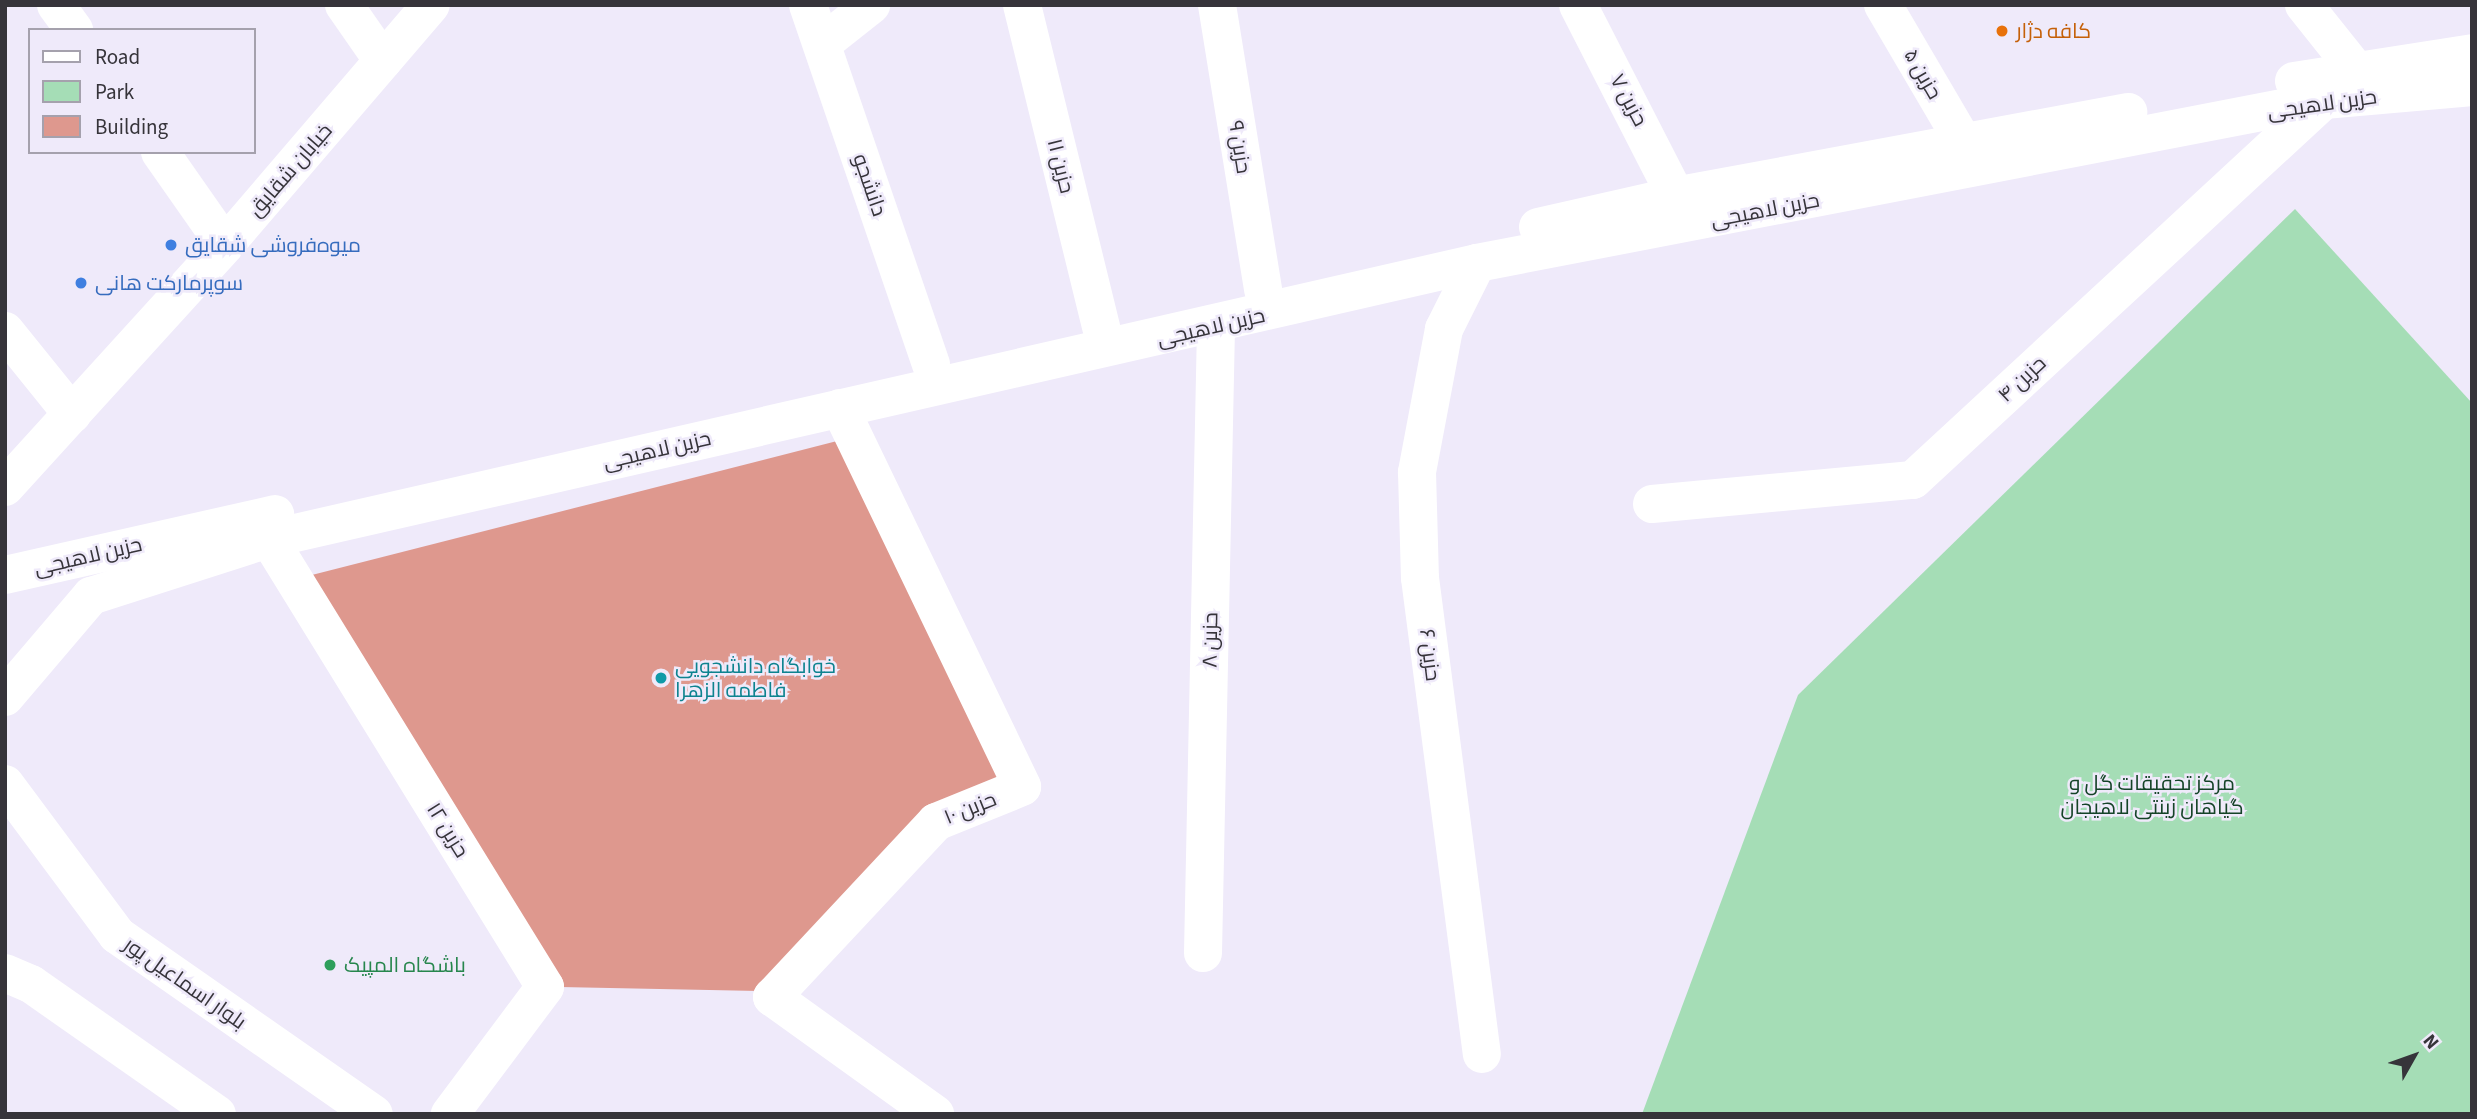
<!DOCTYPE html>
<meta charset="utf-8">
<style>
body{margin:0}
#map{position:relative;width:2477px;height:1119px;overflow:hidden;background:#efeafa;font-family:"Source Sans 3",Cairo,sans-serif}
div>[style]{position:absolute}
.green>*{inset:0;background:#a5ddb6}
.building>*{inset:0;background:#de988e}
.minor>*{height:38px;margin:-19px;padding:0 19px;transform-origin:19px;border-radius:19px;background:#fff}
.dots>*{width:19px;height:19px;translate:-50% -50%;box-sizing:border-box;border:4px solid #efeafa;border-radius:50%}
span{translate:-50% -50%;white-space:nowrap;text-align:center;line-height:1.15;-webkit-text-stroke:5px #efeafa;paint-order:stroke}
.food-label{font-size:21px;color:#c56008}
.left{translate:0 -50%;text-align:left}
.street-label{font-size:21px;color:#36343a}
.shop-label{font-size:21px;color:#366cbe}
.culture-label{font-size:21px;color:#0d838f}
.park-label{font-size:21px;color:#154428}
.leisure-label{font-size:21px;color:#27864d}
.frame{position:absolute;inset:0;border:7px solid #36343a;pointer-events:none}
.legend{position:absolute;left:28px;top:28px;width:228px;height:126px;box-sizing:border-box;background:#efeafa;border:2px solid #a5a1ad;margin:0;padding:9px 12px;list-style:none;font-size:21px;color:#36343a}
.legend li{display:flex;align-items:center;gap:14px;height:35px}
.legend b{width:35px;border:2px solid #a5a1ad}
.north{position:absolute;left:2379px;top:1021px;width:70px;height:70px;-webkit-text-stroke:5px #efeafa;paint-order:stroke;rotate:50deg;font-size:19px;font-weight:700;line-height:28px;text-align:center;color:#36343a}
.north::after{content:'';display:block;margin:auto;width:24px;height:32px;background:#36343a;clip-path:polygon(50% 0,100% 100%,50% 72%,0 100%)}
</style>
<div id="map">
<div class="green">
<div style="clip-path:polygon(2295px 209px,2472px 403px,2472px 1114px,1642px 1114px,1798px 695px)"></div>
</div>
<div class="building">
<div style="clip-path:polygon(841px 440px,1005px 780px,759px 991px,560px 987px,304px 577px)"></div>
</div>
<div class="minor">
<div style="left:56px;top:5px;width:31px;rotate:54deg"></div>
<div style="left:344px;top:5px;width:68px;rotate:55.1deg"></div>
<div style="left:808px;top:5px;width:380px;rotate:71.1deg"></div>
<div style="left:1022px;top:5px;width:332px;rotate:76.2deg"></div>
<div style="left:1217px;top:5px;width:289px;rotate:80.8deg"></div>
<div style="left:1578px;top:5px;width:239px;rotate:62.9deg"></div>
<div style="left:1883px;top:5px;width:160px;rotate:59.6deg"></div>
<div style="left:2304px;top:5px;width:82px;rotate:51.4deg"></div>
<div style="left:822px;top:44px;width:63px;rotate:-38.5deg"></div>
<div style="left:2294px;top:81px;width:180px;rotate:-8.9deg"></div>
<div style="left:160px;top:152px;width:113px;rotate:55deg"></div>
<div style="left:1538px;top:227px;width:146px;rotate:-12.7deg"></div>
<div style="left:1680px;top:195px;width:456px;rotate:-10.5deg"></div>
<div style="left:1477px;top:263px;width:74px;rotate:116.6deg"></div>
<div style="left:1444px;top:329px;width:146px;rotate:100.7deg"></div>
<div style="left:1417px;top:472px;width:106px;rotate:88.4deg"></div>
<div style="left:1420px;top:578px;width:480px;rotate:82.6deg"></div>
<div style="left:5px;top:331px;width:107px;rotate:51.1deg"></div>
<div style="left:840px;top:408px;width:420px;rotate:64.3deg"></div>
<div style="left:1022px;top:787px;width:93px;rotate:157.9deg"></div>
<div style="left:936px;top:822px;width:240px;rotate:133.1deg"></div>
<div style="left:772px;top:997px;width:201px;rotate:35.7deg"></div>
<div style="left:5px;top:487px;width:327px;rotate:-47.7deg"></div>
<div style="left:225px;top:245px;width:316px;rotate:-49.4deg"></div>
<div style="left:1652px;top:504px;width:262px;rotate:-5.3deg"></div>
<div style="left:1913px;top:480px;width:560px;rotate:-42.76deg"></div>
<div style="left:269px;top:539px;width:526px;rotate:58.36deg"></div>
<div style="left:545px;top:987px;width:159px;rotate:126.8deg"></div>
<div style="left:5px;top:575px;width:277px;rotate:-12.7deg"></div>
<div style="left:5px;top:697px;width:133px;rotate:-49.6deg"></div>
<div style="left:91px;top:596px;width:187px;rotate:-17.8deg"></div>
<div style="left:269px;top:539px;width:1239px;rotate:-12.87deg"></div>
<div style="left:1477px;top:263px;width:863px;rotate:-10.89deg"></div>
<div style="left:2324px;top:100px;width:149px;rotate:-5deg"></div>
<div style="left:5px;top:784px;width:188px;rotate:53.4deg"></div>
<div style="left:117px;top:935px;width:313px;rotate:34.9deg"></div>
<div style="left:1203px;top:953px;width:626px;rotate:-88.81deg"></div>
<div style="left:5px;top:973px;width:28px;rotate:23deg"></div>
<div style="left:31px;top:984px;width:227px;rotate:35deg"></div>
</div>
<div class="dots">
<div style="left:2002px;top:31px;background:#e8710a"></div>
<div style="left:171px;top:245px;background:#3f7fe0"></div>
<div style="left:81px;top:283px;background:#3f7fe0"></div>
<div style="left:661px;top:678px;background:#0f9aa8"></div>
<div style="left:330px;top:965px;background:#2e9e5b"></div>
</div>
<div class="food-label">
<span class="left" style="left:2016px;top:31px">کافه دژار</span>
</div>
<div class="street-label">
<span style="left:1923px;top:74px;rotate:60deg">حزین ۵</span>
<span style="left:1629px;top:100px;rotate:62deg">حزین ۷</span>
<span style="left:2322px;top:104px;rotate:-8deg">حزین لاهیجی</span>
<span style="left:1240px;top:147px;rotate:81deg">حزین ۹</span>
<span style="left:1061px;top:166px;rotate:76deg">حزین ۱۱</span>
<span style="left:290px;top:170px;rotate:-49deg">خیابان شقایق</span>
<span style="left:870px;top:185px;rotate:71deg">دانشجو</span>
<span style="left:1765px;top:210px;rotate:-11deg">حزین لاهیجی</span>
<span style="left:1211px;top:327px;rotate:-13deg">حزین لاهیجی</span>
<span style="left:2022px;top:379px;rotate:-43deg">حزین ۴</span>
<span style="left:657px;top:450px;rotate:-13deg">حزین لاهیجی</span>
<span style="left:88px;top:556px;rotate:-13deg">حزین لاهیجی</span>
<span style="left:1210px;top:640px;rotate:-89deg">حزین ۸</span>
<span style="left:1430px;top:655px;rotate:83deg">حزین ۶</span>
<span style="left:970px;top:808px;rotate:-22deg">حزین ۱۰</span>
<span style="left:448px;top:830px;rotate:58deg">حزین ۱۲</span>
<span style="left:185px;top:983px;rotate:35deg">بلوار اسماعیل پور</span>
</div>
<div class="shop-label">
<span class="left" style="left:185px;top:245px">میوه‌فروشی شقایق</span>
<span class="left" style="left:95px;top:283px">سوپرمارکت هانی</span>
</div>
<div class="culture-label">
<span class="left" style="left:675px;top:678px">خوابگاه دانشجویی<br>فاطمه الزهرا</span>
</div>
<div class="park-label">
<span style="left:2152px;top:795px">مرکز تحقیقات گل و<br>گیاهان زینتی لاهیجان</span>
</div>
<div class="leisure-label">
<span class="left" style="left:344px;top:965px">باشگاه المپیک</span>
</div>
<div class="frame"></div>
<ul class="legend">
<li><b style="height:9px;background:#fff"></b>Road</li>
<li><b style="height:19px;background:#a5ddb6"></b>Park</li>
<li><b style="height:19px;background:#de988e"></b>Building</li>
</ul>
<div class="north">N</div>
</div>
